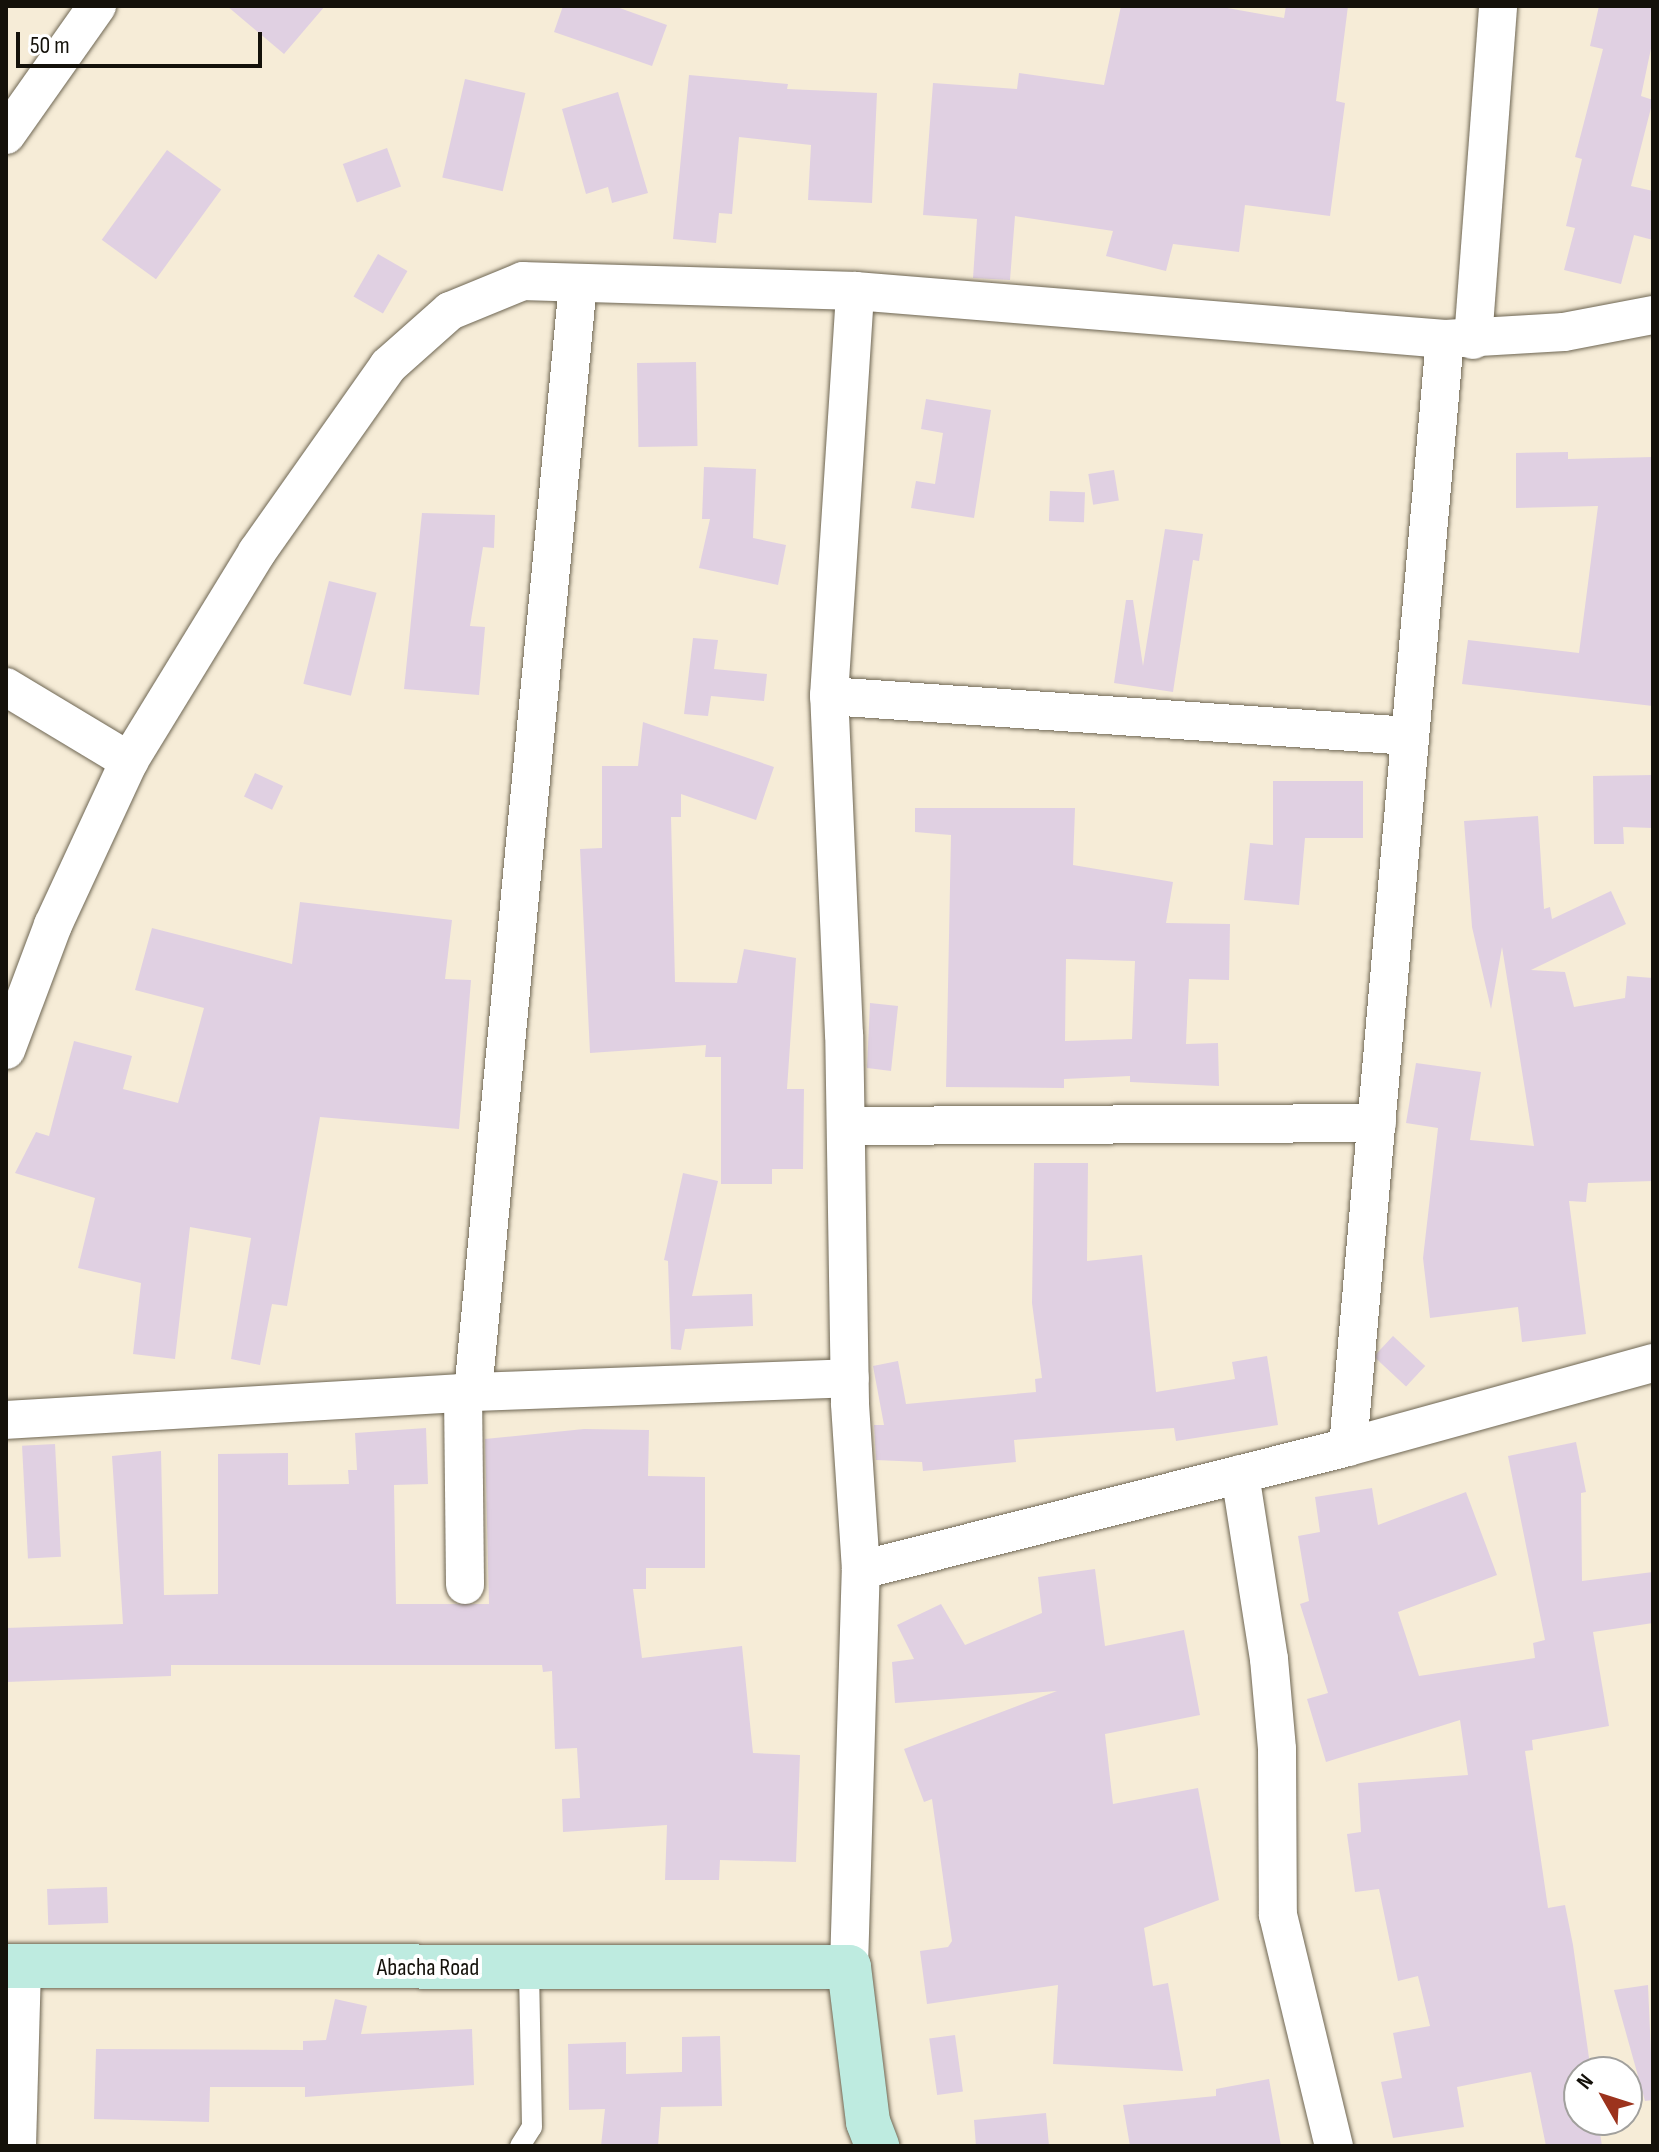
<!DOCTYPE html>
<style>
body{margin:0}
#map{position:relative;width:1659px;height:2152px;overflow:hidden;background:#f6ecd7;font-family:"Sofia Sans Condensed",sans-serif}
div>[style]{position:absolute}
.building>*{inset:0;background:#e0d0e2;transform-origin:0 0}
.roads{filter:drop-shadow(0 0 2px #6e6653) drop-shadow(0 0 2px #6e6653)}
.lane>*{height:20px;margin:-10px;padding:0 10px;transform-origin:10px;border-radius:10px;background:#fff}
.street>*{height:38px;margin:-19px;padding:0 19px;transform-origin:19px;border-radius:19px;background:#fff}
.secondary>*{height:44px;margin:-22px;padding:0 22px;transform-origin:22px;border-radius:22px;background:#beebe0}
span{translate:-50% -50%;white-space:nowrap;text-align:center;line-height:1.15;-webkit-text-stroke:8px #fff;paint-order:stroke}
.street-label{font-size:24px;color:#14110a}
.frame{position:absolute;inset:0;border:8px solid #14110a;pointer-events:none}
.north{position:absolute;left:1563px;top:2056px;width:80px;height:80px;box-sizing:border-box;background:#fff;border:2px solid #a1a09d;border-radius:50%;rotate:309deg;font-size:22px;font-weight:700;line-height:32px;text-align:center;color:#14110a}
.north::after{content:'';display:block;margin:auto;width:28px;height:36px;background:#9c331d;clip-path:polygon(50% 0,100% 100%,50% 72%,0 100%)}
.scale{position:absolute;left:16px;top:32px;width:246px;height:36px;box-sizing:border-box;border:4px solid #14110a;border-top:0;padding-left:10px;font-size:24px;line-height:28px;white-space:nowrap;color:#14110a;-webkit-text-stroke:6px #fff;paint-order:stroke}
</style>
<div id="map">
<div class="building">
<div style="clip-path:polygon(227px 6px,325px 6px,284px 54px)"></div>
<div style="clip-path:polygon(563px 6px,614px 6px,667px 25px,652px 66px,554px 32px)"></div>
<div style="clip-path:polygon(1121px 6px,1216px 6px,1284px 18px,1286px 6px,1348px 6px,1336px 101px,1345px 103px,1330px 216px,1245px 205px,1239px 252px,1173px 244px,1166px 271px,1106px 256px,1113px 231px,1015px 216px,1010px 280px,973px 278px,977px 219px,923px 215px,933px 83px,1017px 89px,1019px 73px,1104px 85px)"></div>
<div style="clip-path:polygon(1599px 6px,1653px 6px,1653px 39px,1641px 96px,1653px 100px,1631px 186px,1653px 191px,1653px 240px,1634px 235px,1621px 284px,1564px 270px,1575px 228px,1566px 226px,1582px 159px,1575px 157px,1603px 49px,1590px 46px)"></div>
<div style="clip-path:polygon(689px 75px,788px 84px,787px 89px,877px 93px,872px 203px,808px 200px,811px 145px,739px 137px,732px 214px,719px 213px,716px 243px,673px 239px)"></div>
<div style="left:465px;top:79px;width:62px;height:101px;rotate:13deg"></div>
<div style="clip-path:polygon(618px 92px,648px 193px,612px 203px,608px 187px,586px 194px,562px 109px)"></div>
<div style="left:387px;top:148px;width:41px;height:47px;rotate:70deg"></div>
<div style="left:167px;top:150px;width:67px;height:111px;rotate:36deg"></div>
<div style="left:378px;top:254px;width:34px;height:49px;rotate:30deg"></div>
<div style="left:696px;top:362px;width:84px;height:59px;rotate:89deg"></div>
<div style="clip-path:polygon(926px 399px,991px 410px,974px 518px,911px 508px,916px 481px,935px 484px,943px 433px,921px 429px)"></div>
<div style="clip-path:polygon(1568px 452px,1568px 459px,1653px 457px,1653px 706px,1462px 684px,1468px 640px,1579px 653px,1598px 506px,1516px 508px,1516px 453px)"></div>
<div style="clip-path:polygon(704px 467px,756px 469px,753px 538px,786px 545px,778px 585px,699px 568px,710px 519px,702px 519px)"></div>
<div style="left:1114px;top:470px;width:31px;height:26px;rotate:81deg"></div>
<div style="left:1050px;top:491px;width:35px;height:30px;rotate:2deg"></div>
<div style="clip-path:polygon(422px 513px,495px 515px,494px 548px,483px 547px,470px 626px,485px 627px,479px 695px,404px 689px)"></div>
<div style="clip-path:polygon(1165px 529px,1203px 534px,1199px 561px,1193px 560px,1173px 692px,1114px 683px,1126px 600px,1133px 600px,1143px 666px)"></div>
<div style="left:329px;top:581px;width:49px;height:106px;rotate:14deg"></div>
<div style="clip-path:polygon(693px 638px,718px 640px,714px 669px,767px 674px,764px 701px,711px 696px,708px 716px,684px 714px)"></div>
<div style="clip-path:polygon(643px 722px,774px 767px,756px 820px,681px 794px,681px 817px,671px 817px,675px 982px,737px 983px,744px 949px,796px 958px,787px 1089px,804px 1089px,803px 1169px,772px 1169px,772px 1184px,721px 1184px,721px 1057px,705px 1057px,706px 1045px,590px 1053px,580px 849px,602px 848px,602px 766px,638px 766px)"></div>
<div style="left:255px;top:773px;width:31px;height:26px;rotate:25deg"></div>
<div style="clip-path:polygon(1653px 775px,1653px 828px,1623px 827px,1624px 844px,1594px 844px,1593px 776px)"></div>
<div style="clip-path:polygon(1273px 781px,1363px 781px,1363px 838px,1305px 838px,1299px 905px,1244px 900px,1250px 843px,1273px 845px)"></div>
<div style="clip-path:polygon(evenodd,915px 808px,1075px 808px,1073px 865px,1173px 882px,1166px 923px,1230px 924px,1229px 980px,1189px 979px,1186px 1044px,1218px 1043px,1219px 1086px,1130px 1082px,1130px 1076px,1064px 1079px,1064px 1088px,946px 1087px,951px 835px,915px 832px,915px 808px,1066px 959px,1135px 961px,1132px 1039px,1065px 1041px,1066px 959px)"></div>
<div style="clip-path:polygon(1538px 816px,1544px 909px,1550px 907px,1552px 919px,1611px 891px,1626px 924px,1531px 970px,1565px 972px,1574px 1007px,1625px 998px,1627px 976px,1653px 978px,1653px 1181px,1588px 1183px,1586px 1202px,1569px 1201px,1586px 1334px,1522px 1342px,1518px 1307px,1430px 1318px,1423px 1258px,1438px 1128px,1406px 1123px,1416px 1063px,1481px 1072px,1470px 1140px,1534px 1146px,1502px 947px,1491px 1009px,1472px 927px,1464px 821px)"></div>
<div style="clip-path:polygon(300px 902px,452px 920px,445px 979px,471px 980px,459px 1129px,320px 1117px,287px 1306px,272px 1304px,260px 1365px,231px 1359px,251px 1238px,190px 1227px,175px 1359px,133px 1354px,141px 1283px,78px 1268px,95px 1198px,15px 1173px,36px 1132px,49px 1136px,74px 1041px,132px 1056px,123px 1089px,178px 1103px,204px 1008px,135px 990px,152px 928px,292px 964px)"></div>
<div style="clip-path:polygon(870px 1003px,898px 1006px,891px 1071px,867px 1068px)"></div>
<div style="clip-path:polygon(1034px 1163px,1088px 1163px,1087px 1261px,1142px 1255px,1156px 1392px,1235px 1379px,1232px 1362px,1267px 1356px,1278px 1425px,1176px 1441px,1174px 1428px,1014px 1440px,1016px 1462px,923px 1471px,922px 1462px,876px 1460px,874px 1425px,884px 1425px,873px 1366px,898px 1361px,906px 1404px,1036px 1392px,1035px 1379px,1042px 1378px,1032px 1303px)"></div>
<div style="clip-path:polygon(683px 1173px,718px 1181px,692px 1296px,752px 1294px,753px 1326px,685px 1329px,681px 1350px,671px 1349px,668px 1261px,664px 1260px)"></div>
<div style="left:1393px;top:1336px;width:44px;height:28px;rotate:43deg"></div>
<div style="clip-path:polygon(426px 1428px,428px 1484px,394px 1485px,396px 1604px,489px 1604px,485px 1439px,584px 1429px,649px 1430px,648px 1476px,705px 1477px,705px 1568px,646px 1568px,646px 1589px,633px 1589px,642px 1658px,742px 1646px,753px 1753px,800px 1755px,796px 1862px,720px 1860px,719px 1880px,665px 1880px,667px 1825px,563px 1832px,562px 1799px,580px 1798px,577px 1748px,555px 1749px,552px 1671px,543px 1672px,542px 1665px,171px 1665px,171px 1676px,6px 1682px,6px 1628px,123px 1624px,112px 1456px,161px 1451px,164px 1595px,218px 1594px,218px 1454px,288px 1453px,288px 1485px,349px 1484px,348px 1470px,357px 1470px,355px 1433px)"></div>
<div style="clip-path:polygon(1576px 1442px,1586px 1492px,1581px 1493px,1582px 1581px,1653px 1572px,1653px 1623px,1593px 1632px,1609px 1726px,1532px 1740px,1533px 1750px,1525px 1751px,1548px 1908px,1565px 1905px,1573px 1945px,1591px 2072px,1579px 2072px,1579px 2120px,1598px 2120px,1602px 2146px,1546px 2146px,1531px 2072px,1457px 2087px,1464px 2127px,1393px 2138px,1381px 2082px,1402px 2078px,1393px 2033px,1430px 2026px,1418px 1976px,1398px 1981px,1379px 1889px,1355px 1892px,1347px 1834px,1361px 1832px,1358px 1783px,1468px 1775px,1460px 1720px,1326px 1762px,1307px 1699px,1328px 1693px,1300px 1604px,1309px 1601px,1298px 1536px,1320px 1532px,1315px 1497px,1372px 1488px,1378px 1525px,1466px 1492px,1497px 1575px,1398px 1612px,1419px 1676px,1535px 1658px,1533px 1643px,1545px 1640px,1508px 1456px)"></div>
<div style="left:55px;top:1444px;width:113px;height:33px;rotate:87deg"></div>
<div style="clip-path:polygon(1095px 1569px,1105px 1646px,1184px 1630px,1200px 1715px,1105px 1734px,1113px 1804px,1198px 1788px,1219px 1900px,1144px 1928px,1153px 1986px,1168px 1983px,1183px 2071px,1053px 2064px,1058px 1985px,927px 2004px,920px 1951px,948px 1947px,952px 1941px,932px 1799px,924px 1802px,904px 1749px,1057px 1691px,895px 1703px,892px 1662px,914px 1659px,897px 1625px,941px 1604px,965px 1645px,1042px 1613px,1038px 1577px)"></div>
<div style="left:107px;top:1887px;width:36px;height:60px;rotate:88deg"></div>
<div style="clip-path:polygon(1648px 1985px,1653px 2100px,1645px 2101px,1614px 1990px)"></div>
<div style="clip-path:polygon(335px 1999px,367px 2006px,361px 2034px,472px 2029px,474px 2085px,305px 2097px,305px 2087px,210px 2087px,209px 2122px,94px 2119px,96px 2049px,303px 2050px,303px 2041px,326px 2040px)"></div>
<div style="left:955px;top:2035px;width:57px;height:26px;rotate:82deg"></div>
<div style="clip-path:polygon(720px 2036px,722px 2106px,661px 2107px,658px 2146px,601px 2146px,605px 2109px,569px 2110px,568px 2044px,626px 2042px,626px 2074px,682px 2072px,682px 2037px)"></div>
<div style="clip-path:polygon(1269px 2079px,1281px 2146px,1130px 2146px,1123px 2105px,1216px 2096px,1216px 2089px)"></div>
<div style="clip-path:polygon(1046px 2113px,1049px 2146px,976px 2146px,974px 2120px)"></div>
</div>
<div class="roads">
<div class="lane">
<div style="left:520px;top:2146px;width:22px;rotate:-58deg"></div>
<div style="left:532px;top:2127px;width:159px;rotate:-91.1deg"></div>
</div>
<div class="street">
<div style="left:6px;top:135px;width:158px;rotate:-54.8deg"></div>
<div style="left:1473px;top:340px;width:335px;rotate:-85.7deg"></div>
<div style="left:6px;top:687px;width:144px;rotate:31deg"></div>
<div style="left:829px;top:696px;width:582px;rotate:3.94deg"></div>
<div style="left:6px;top:1050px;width:134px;rotate:-69.4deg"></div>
<div style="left:53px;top:925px;width:181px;rotate:-65.1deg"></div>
<div style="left:129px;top:761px;width:245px;rotate:-58.5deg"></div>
<div style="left:257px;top:552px;width:228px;rotate:-54.8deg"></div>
<div style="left:388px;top:366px;width:83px;rotate:-41.6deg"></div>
<div style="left:450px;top:311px;width:79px;rotate:-22.3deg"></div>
<div style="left:523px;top:281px;width:332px;rotate:1.7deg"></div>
<div style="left:855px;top:291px;width:592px;rotate:4.65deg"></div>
<div style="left:1445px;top:339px;width:119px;rotate:-3.4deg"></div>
<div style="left:1564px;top:332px;width:91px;rotate:-10.8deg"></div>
<div style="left:846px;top:1126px;width:531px;rotate:-0.32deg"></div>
<div style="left:463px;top:1392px;width:193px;rotate:89.4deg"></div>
<div style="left:473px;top:1392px;width:1113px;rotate:-84.59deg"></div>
<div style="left:6px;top:1420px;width:468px;rotate:-3.4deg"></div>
<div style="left:473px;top:1392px;width:377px;rotate:-2.1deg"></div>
<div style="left:1348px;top:1447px;width:1112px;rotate:-85deg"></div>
<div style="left:1240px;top:1474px;width:187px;rotate:81.1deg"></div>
<div style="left:1269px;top:1659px;width:90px;rotate:84.9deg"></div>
<div style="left:1277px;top:1749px;width:166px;rotate:89.7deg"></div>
<div style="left:1278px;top:1915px;width:238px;rotate:76.4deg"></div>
<div style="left:861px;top:1570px;width:502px;rotate:-14.17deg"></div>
<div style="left:1348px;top:1447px;width:316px;rotate:-15.4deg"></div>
<div style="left:849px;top:1967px;width:397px;rotate:-88.3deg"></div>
<div style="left:861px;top:1570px;width:167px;rotate:-93.8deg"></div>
<div style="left:850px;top:1403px;width:368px;rotate:-90.9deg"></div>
<div style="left:844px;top:1035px;width:339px;rotate:-92.5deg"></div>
<div style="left:829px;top:696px;width:406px;rotate:-86.3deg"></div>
<div style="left:17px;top:2146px;width:180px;rotate:-88.4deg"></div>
</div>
<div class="secondary">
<div style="left:6px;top:1966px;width:843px;rotate:0.07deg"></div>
<div style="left:849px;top:1967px;width:156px;rotate:83deg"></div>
<div style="left:868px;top:2122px;width:26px;rotate:69deg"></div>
</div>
</div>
<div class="street-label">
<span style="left:428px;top:1968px">Abacha Road</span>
</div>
<div class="frame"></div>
<div class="north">N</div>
<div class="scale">50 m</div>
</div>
